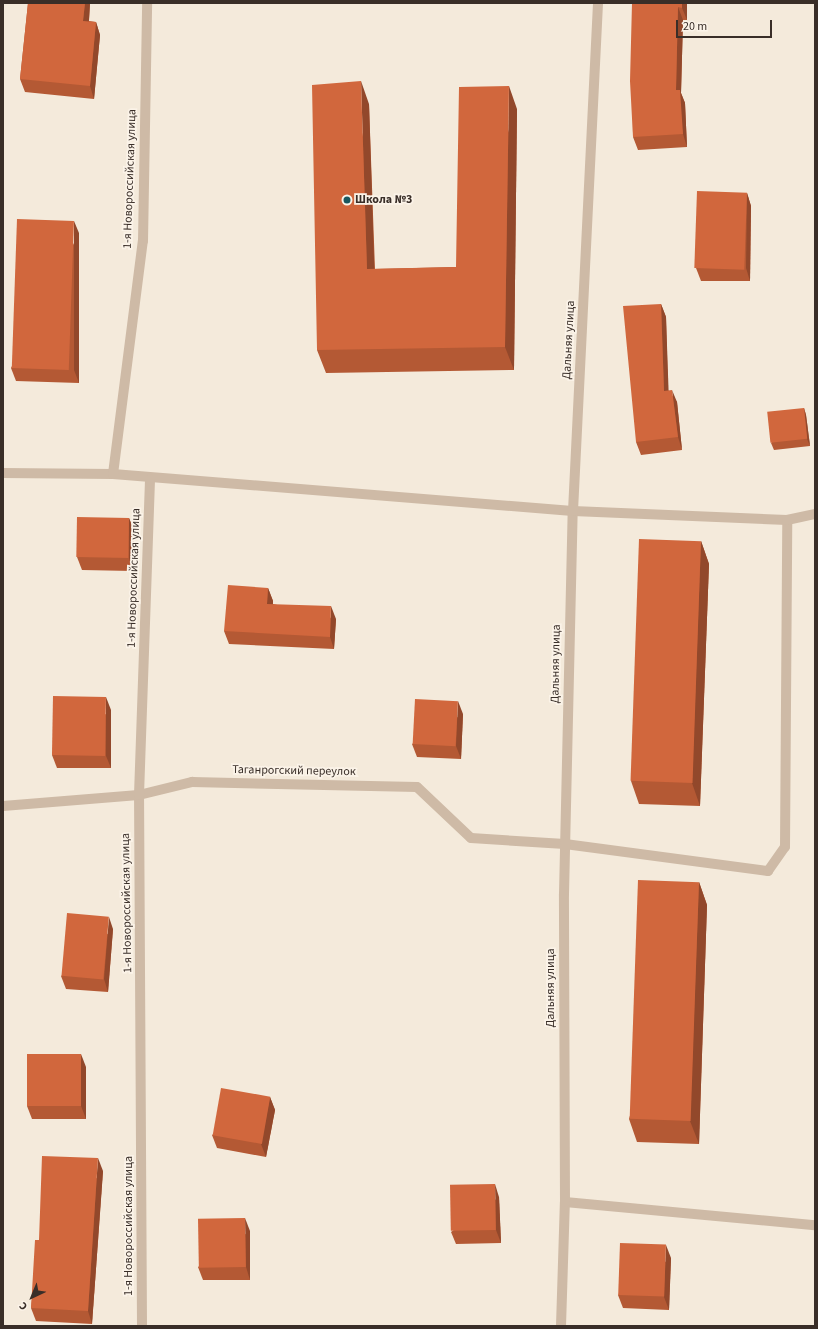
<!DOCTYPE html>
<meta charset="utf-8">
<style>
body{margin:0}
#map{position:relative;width:818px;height:1329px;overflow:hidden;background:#f4eadb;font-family:"Source Sans 3",sans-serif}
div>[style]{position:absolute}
.lane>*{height:10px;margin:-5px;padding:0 5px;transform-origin:5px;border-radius:5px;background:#cebaa6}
.street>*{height:10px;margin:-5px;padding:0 5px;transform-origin:5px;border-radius:5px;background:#cebaa6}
.wall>*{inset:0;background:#b45934}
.shaded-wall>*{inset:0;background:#92482b}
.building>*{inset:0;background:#d1673d;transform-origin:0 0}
.dots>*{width:11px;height:11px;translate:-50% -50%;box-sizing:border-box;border:2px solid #fbf3e8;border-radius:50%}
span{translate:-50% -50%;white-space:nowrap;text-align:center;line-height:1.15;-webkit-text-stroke:3.5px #fbf3e8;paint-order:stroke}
.street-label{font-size:12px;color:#392e28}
.poi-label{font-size:12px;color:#392e28;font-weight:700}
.left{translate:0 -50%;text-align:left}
.frame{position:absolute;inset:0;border:4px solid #392e28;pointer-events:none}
.north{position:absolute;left:12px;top:1277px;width:40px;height:40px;-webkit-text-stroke:3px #fbf3e8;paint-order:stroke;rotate:224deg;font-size:11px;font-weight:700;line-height:16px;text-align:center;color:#392e28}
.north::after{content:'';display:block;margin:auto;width:14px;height:18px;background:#392e28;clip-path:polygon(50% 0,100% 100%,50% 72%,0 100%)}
.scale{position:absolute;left:676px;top:20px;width:96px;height:18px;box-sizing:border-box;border:2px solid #392e28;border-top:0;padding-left:5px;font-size:12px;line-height:14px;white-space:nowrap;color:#392e28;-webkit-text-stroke:3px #fbf3e8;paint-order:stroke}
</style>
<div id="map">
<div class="lane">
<div style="left:565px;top:844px;width:205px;rotate:7.6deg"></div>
<div style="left:768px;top:871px;width:29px;rotate:-55deg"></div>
<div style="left:785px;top:847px;width:327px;rotate:-89.6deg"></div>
</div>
<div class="street">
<div style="left:3px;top:473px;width:110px;rotate:0.5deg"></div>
<div style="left:113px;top:474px;width:461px;rotate:4.6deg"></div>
<div style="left:573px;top:511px;width:214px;rotate:2.4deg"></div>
<div style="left:787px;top:520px;width:29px;rotate:-12deg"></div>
<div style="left:113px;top:474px;width:235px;rotate:-82.7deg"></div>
<div style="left:143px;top:241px;width:238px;rotate:-89deg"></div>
<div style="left:3px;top:806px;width:136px;rotate:-4.6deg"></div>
<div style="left:139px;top:795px;width:55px;rotate:-13.8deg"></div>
<div style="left:192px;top:782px;width:225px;rotate:1.3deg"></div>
<div style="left:417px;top:787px;width:74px;rotate:43.4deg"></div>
<div style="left:471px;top:838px;width:94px;rotate:3.7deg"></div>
<div style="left:565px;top:1202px;width:251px;rotate:5.3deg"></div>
<div style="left:142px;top:1326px;width:531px;rotate:-90.32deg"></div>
<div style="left:139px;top:795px;width:316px;rotate:-88deg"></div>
<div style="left:561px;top:1326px;width:124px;rotate:-88.2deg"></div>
<div style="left:565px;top:1202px;width:308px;rotate:-90.2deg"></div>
<div style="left:564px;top:894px;width:383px;rotate:-88.7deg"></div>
<div style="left:573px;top:511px;width:509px;rotate:-87.18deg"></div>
</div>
<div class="wall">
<div style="clip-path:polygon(28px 3px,90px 3px,89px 21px,96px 22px,100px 35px,94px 99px,25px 92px,20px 79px)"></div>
<div style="clip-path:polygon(632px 3px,687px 3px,687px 20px,683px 20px,681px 93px,685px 103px,687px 147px,638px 150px,633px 137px)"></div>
<div style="clip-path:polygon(369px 104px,375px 269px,456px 267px,517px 109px,514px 370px,326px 373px,317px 350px)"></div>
<div style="clip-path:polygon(747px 193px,751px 206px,750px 281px,701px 281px,696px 268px)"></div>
<div style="clip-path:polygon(79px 233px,79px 383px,16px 381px,11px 368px)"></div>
<div style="clip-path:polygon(661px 304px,666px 317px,668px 390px,677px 402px,682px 450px,641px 455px,636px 442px)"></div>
<div style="clip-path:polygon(804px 408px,806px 415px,810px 446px,774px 450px,771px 443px)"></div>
<div style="clip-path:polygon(129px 518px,134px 531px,133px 571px,82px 570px,77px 557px)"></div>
<div style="clip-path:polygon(701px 541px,709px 564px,700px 806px,639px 804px,631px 781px)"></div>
<div style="clip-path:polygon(268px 588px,273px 601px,273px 604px,336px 619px,334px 649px,229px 644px,224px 631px)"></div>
<div style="clip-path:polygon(111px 710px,111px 768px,57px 768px,52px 755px)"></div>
<div style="clip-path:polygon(463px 714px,461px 759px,417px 757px,412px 744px)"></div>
<div style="clip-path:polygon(699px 882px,707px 905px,699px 1144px,637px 1142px,629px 1119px)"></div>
<div style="clip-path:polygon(113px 929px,108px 992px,66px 989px,61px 976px)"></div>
<div style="clip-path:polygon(86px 1067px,86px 1119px,32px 1119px,27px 1106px)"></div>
<div style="clip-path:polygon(270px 1097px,275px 1110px,266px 1157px,217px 1148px,212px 1135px)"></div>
<div style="clip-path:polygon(103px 1171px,92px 1324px,36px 1321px,31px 1308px,39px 1240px)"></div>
<div style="clip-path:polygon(499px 1197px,501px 1243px,456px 1244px,451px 1232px)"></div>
<div style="clip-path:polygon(250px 1231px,250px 1280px,203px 1280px,198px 1267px)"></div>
<div style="clip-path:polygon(671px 1258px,669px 1310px,623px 1308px,618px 1295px)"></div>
</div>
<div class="shaded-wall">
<div style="clip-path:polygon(85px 3px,90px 3px,88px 34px,83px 21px)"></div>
<div style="clip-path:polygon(682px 3px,687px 3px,687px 20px,682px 8px)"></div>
<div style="clip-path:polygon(678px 7px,683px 20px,681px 93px,685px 103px,687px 147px,683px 134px,676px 90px)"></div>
<div style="clip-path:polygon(96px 22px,100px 35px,94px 99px,90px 86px)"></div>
<div style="clip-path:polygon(361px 81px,369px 104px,375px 292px,367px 269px)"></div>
<div style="clip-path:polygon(509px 86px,517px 109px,514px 370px,505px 347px)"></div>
<div style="clip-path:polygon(747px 193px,751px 206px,750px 281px,746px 268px)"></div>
<div style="clip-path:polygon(74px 221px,79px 233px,79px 383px,74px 370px)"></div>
<div style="clip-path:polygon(661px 304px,666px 317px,669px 403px,664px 391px)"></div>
<div style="clip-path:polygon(672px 390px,677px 402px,682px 450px,678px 437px)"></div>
<div style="clip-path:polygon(804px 408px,806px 415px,810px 446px,807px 439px)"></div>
<div style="clip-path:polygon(129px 518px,134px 531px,133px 571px,129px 558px)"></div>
<div style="clip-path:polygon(701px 541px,709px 564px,700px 806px,692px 783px)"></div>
<div style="clip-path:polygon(268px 588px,273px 601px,272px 617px,267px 604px)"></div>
<div style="clip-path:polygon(331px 606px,336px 619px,334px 649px,330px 637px)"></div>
<div style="clip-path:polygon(106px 697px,111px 710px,111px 768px,106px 756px)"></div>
<div style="clip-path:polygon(458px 701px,463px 714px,461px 759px,456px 746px)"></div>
<div style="clip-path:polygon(699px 882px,707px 905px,699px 1144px,690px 1121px)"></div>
<div style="clip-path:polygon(109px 917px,113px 929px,108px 992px,104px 979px)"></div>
<div style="clip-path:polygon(81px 1054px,86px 1067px,86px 1119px,81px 1106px)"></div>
<div style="clip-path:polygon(270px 1097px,275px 1110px,266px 1157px,261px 1144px)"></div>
<div style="clip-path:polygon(98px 1158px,103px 1171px,92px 1324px,88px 1311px)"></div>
<div style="clip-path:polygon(495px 1184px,499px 1197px,501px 1243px,496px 1230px)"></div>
<div style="clip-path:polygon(245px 1218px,250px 1231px,250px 1280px,246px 1267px)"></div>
<div style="clip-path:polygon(666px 1245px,671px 1258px,669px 1310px,664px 1297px)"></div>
</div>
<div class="building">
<div style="clip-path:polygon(28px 3px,85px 3px,83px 21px,96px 22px,90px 86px,20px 79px)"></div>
<div style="clip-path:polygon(632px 3px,682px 3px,682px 8px,678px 7px,676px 90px,680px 90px,683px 134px,633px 137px,630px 81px)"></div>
<div style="clip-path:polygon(361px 81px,367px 269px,456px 267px,459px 87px,509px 86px,505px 347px,317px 350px,312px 85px)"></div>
<div style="left:697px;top:191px;width:50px;height:77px;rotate:2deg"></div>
<div style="left:17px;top:219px;width:57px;height:149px;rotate:2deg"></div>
<div style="clip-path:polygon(661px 304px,664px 391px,672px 390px,678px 437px,636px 442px,623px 306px)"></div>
<div style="left:804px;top:408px;width:31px;height:37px;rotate:84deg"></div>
<div style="left:77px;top:517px;width:52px;height:40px;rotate:1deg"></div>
<div style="left:639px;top:539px;width:62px;height:242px;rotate:2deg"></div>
<div style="clip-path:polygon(228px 585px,268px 588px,267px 604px,331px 606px,330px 637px,224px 631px)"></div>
<div style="left:53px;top:696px;width:53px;height:59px;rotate:1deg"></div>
<div style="left:415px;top:699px;width:43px;height:45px;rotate:3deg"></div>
<div style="left:638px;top:880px;width:61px;height:239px;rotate:2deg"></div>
<div style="left:67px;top:913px;width:42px;height:63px;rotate:5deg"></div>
<div style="left:81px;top:1054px;width:52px;height:54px;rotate:90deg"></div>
<div style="left:221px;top:1088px;width:50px;height:48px;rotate:10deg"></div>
<div style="clip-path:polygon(42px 1156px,98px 1158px,88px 1311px,31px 1308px,35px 1240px,39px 1240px)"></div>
<div style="left:495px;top:1184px;width:46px;height:45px;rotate:89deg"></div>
<div style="left:245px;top:1218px;width:49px;height:47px;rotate:89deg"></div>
<div style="left:620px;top:1243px;width:46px;height:52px;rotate:2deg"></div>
</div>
<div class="dots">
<div style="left:347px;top:200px;background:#19575f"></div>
</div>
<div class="street-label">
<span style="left:130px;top:179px;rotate:-88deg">1-я Новороссийская улица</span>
<span style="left:569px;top:340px;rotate:-87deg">Дальняя улица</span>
<span style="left:134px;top:578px;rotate:-88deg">1-я Новороссийская улица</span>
<span style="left:556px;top:664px;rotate:-89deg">Дальняя улица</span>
<span style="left:294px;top:771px;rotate:1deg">Таганрогский переулок</span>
<span style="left:127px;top:903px;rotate:-91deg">1-я Новороссийская улица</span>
<span style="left:551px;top:988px;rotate:-90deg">Дальняя улица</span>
<span style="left:129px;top:1226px;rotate:-90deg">1-я Новороссийская улица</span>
</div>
<div class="poi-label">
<span class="left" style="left:355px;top:200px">Школа №3</span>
</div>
<div class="frame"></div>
<div class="north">С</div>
<div class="scale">20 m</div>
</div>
